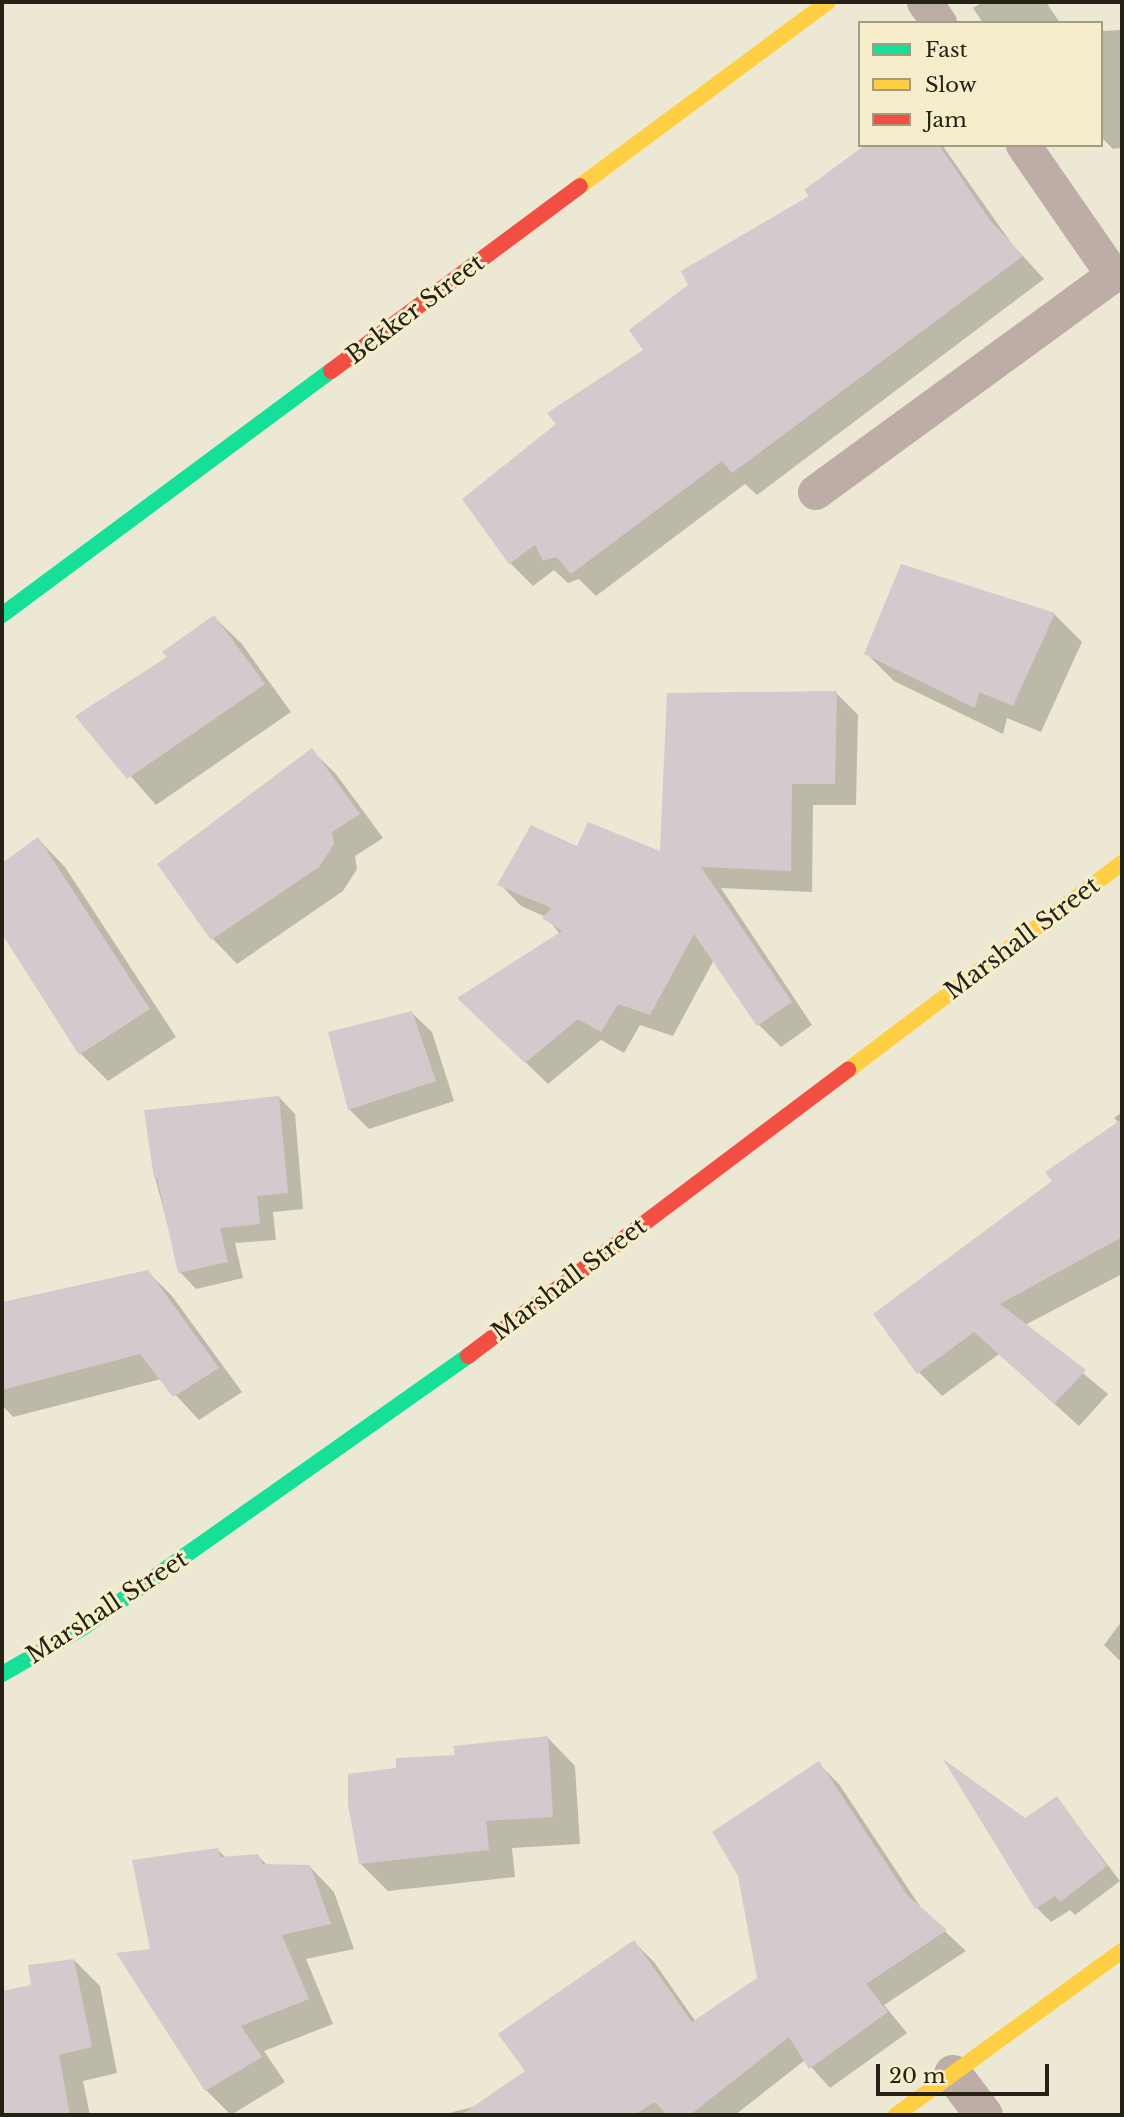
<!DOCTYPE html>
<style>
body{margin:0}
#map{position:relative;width:1124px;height:2117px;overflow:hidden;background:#ece8d4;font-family:"Libre Baskerville",serif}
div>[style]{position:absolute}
.shadow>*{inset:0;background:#0003}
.building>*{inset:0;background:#d4cacd}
.lane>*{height:35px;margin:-17.5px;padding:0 17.5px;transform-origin:17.5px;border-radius:17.5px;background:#beaca6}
.street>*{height:38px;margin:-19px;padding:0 19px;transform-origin:19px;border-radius:19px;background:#beaca6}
.fast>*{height:16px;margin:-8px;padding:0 8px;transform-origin:8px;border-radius:8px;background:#16e098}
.slow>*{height:16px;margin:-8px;padding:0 8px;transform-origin:8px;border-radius:8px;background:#ffcf43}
.jam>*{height:16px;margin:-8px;padding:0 8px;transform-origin:8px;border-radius:8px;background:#f24e42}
span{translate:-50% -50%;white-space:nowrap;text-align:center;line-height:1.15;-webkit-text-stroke:6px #f6eeca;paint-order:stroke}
.street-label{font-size:24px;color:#252215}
.frame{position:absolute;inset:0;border:4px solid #252215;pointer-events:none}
.legend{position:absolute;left:858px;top:21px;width:245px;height:126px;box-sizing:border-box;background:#f6eeca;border:2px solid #a29c82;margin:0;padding:9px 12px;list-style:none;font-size:21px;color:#252215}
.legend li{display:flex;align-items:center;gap:14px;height:35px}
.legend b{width:35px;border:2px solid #a29c82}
.scale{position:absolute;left:876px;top:2064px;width:173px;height:32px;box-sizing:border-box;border:4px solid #252215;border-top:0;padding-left:9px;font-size:21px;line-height:24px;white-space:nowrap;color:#252215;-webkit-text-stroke:5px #f6eeca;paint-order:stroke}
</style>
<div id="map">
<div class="shadow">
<div style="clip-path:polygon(983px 2px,1046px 2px,1060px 23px,983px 23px,973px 8px)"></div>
<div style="clip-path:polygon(1120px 30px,1122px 148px,1113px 149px,1101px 137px,1101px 31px)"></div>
<div style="clip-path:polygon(868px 145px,942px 145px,1012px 244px,1044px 279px,757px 495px,745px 484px,596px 596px,579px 579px,568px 583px,554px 570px,533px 586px,510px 563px,646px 351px)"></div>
<div style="clip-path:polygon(902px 566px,1054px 614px,1082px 642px,1041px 732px,1007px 718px,1003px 734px,894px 681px,867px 654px)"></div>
<div style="clip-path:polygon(214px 617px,242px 644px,291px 712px,156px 805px,78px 716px,169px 658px)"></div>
<div style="clip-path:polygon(836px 693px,858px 715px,856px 805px,813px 805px,812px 892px,721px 888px,812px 1025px,781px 1047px,759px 1025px,714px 960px,673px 1036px,640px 1025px,624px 1053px,601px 1040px,548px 1084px,482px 1020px,560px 934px,546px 917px,521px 906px,500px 884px,578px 848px,662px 854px)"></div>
<div style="clip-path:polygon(311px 750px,336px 774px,383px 838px,355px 856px,357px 869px,343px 891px,237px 964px,213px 939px,160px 864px)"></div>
<div style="clip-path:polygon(38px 839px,65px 867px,176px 1037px,108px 1081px,81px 1054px,2px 931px,2px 865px)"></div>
<div style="clip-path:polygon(412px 1013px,432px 1032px,454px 1101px,369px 1129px,349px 1109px)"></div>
<div style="clip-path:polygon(279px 1097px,295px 1114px,303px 1209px,273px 1212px,276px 1240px,235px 1243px,243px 1278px,196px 1289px,180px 1272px,155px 1177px)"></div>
<div style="clip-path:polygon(1122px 1112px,1122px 1274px,1025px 1325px,1108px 1394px,1079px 1426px,999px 1354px,942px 1396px,919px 1372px,1054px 1181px,1119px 1123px,1114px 1118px)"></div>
<div style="clip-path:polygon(148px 1272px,172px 1296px,242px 1392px,199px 1420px,161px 1379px,13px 1417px,2px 1405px,2px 1303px)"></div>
<div style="clip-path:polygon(1122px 1621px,1122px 1663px,1104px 1645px)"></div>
<div style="clip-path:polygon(548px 1738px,575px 1766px,580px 1844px,512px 1848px,515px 1877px,388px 1891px,360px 1863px,398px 1769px)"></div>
<div style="clip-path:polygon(819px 1764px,839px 1784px,923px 1911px,966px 1951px,884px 2005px,907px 2033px,830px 2088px,805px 2060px,735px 2115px,441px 2115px,477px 2106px,528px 2071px,634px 1942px,654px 1962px,696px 2022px,759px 1979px)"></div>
<div style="clip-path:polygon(948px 1766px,1025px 1820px,1057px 1799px,1120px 1881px,1075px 1915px,1070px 1910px,1051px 1922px,1037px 1908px)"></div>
<div style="clip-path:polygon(218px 1850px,226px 1858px,257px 1855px,268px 1866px,310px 1867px,334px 1892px,354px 1949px,306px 1959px,333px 2024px,264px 2051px,285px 2082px,231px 2115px,206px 2090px,152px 1950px)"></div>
<div style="clip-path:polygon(74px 1960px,100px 1986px,117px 2073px,83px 2081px,90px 2115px,2px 2115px,2px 1993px,33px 1986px)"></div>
</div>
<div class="building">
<div style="clip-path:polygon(865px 145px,939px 145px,989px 219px,1023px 256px,732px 473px,722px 461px,571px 574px,556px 557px,543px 561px,535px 545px,509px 564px,462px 499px,556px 424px,547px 413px,643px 350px,629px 330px,688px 285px,681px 271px,809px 196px,804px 190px)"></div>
<div style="clip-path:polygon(901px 564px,1055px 613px,1013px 706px,979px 692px,975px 708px,864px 654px)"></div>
<div style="clip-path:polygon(214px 615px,265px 684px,127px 779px,75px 716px,167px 657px,162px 652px)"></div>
<div style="clip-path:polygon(837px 691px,835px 784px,792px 784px,791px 871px,701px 867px,792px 1002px,757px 1026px,694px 934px,650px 1015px,618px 1004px,601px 1032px,578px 1019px,525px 1063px,457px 998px,562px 931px,542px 918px,551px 908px,497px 885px,531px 825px,577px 846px,588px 822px,660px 851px,667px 693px)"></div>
<div style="clip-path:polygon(312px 748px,360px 814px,332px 832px,334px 844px,319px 867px,211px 940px,157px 864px)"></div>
<div style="clip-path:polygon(38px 837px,150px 1009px,79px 1055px,2px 934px,2px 863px)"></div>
<div style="clip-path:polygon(412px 1011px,436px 1081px,348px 1110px,328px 1032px)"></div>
<div style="clip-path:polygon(279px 1096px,288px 1193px,257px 1196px,260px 1224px,220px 1228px,228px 1262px,178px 1273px,157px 1178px,154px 1178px,144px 1110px)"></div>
<div style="clip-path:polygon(1122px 1119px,1122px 1237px,1000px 1304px,1086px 1370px,1054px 1404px,974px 1332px,917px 1374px,873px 1314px,1052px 1181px,1045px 1172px)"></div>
<div style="clip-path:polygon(148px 1270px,219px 1368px,173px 1397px,140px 1354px,2px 1390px,2px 1302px)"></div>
<div style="clip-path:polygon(548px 1736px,553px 1817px,486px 1821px,489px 1850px,359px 1864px,348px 1805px,348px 1774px,396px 1768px,396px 1758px,455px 1755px,453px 1746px)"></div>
<div style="clip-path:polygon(943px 1759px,1025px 1818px,1057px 1796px,1107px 1866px,1060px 1902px,1055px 1896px,1035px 1909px)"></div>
<div style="clip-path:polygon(819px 1761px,907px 1895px,947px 1930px,866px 1984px,888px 2012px,809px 2069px,789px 2037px,690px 2115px,667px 2115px,655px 2102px,634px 2115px,461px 2115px,525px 2071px,498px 2034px,634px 1940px,692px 2022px,757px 1978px,738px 1876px,712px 1832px)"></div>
<div style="clip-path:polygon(218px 1848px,220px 1857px,258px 1854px,263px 1864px,310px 1865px,331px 1924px,282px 1935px,309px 1999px,241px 2026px,262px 2057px,205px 2091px,116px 1953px,150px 1949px,132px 1860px)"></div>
<div style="clip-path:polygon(74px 1959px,92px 2047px,59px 2055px,70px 2115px,2px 2115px,2px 1991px,31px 1985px,28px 1965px)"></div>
</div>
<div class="lane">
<div style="left:924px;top:2px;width:26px;rotate:54deg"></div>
<div style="left:815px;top:492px;width:365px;rotate:-36.1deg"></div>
<div style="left:1110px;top:277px;width:8px;rotate:-97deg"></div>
<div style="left:1109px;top:269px;width:151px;rotate:-124.7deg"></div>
</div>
<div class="street">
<div style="left:953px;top:2074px;width:51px;rotate:52.9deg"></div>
</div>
<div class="fast">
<div style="left:2px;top:615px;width:410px;rotate:-36.6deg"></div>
<div style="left:2px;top:1674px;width:91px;rotate:-29.7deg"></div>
<div style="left:81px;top:1629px;width:474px;rotate:-35.2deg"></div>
</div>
<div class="slow">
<div style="left:580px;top:186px;width:309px;rotate:-36.6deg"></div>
<div style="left:848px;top:1070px;width:343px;rotate:-37.1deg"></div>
<div style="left:896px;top:2115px;width:279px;rotate:-36deg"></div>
</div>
<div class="jam">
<div style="left:331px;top:371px;width:310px;rotate:-36.6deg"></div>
<div style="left:468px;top:1356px;width:476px;rotate:-37deg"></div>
</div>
<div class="street-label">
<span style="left:415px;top:309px;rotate:-37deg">Bekker Street</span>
<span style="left:1022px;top:938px;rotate:-37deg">Marshall Street</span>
<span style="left:569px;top:1279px;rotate:-37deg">Marshall Street</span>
<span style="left:107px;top:1607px;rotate:-33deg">Marshall Street</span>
</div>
<div class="frame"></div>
<ul class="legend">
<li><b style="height:9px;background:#16e098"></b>Fast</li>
<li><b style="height:9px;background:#ffcf43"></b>Slow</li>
<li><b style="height:9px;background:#f24e42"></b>Jam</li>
</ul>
<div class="scale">20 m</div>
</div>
